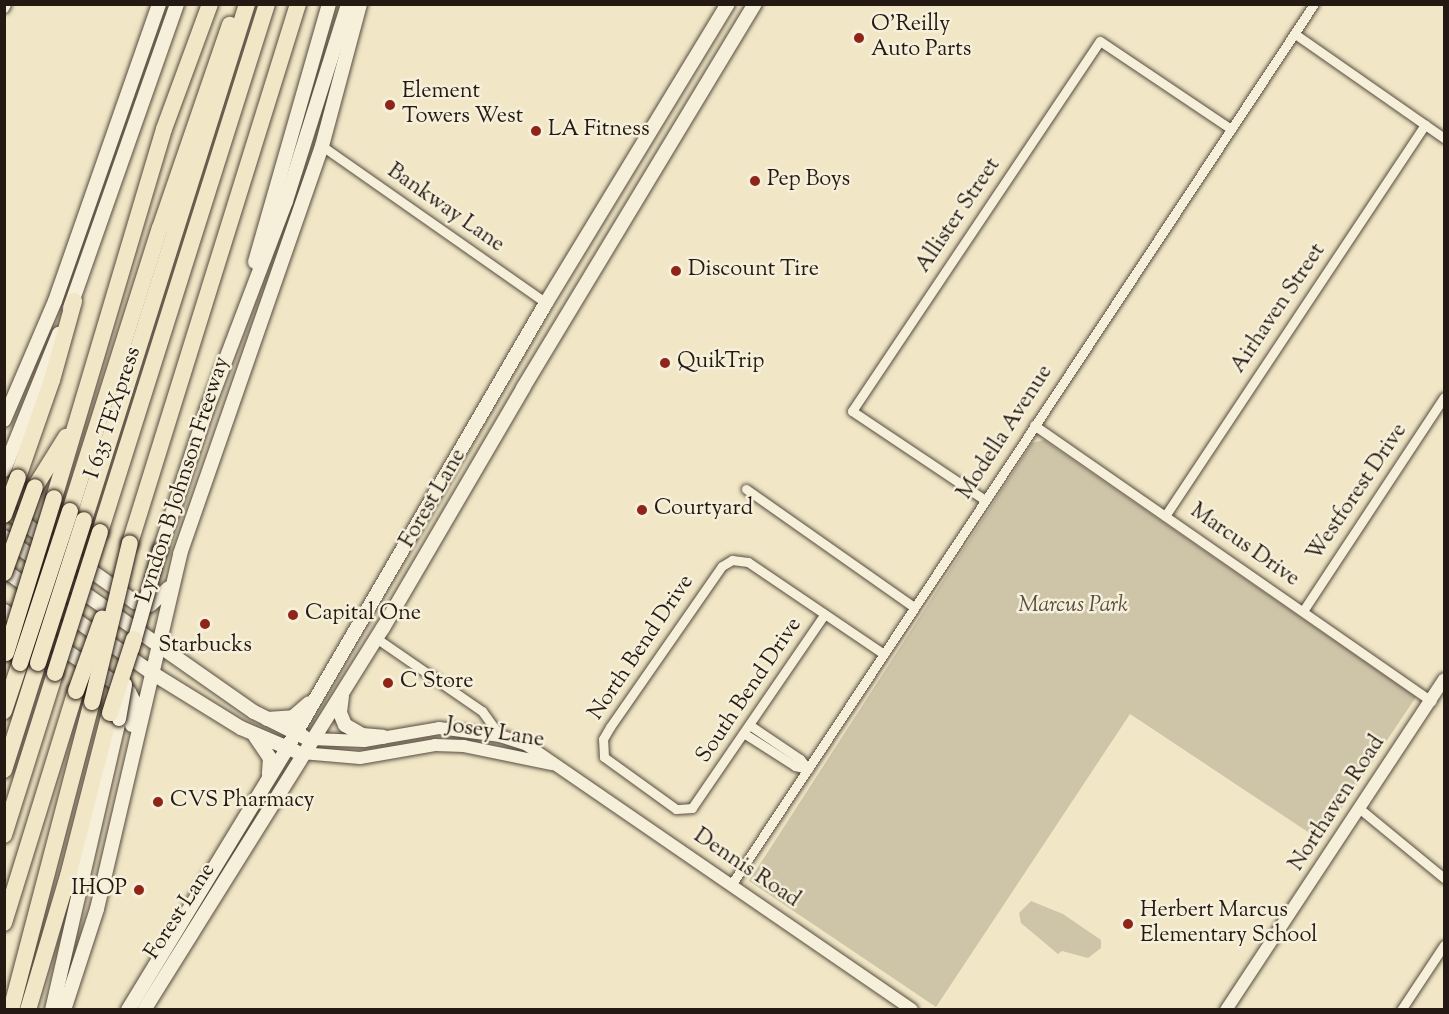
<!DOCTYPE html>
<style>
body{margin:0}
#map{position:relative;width:1449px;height:1014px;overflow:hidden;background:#f1e7c6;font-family:"Sorts Mill Goudy",serif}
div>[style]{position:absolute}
.green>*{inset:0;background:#cec4a8}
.roads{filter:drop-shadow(0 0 2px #574c40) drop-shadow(0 0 2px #574c40)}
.minor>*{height:9px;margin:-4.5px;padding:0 4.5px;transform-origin:4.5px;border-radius:4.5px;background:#f6efda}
.tertiary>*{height:12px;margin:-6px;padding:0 6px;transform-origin:6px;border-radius:6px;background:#f6efda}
.secondary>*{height:14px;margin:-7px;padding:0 7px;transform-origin:7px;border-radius:7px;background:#f6efda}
.motorway>*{height:16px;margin:-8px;padding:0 8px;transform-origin:8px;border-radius:8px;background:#f1e7c6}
.bridges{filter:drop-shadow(0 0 2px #241913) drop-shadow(0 0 2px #241913)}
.secondary-bridge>*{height:14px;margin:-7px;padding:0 7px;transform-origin:7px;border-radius:7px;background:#f6efda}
.motorway-bridge>*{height:16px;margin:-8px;padding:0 8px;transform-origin:8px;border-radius:8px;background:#f1e7c6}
.dots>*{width:16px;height:16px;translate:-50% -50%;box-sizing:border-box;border:3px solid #f6efda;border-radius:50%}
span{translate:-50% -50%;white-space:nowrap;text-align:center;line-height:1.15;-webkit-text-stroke:5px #f6efda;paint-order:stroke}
.poi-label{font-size:22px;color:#241913}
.left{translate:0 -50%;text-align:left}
.right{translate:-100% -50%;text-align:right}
.street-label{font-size:22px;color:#241913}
.park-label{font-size:22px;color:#574c40;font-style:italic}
.frame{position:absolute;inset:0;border:6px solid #241913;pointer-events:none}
</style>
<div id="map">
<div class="green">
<div style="clip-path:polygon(1044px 440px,1416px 697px,1320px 840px,1130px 714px,936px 1007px,749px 881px,1032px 443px)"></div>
<div style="clip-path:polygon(1031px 901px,1063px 914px,1101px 940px,1101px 948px,1088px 958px,1062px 951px,1058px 954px,1021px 923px,1019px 913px)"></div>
</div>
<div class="roads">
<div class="minor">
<div style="left:4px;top:8px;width:4px;rotate:-63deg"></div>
<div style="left:1295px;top:34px;width:182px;rotate:34.9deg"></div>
<div style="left:322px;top:146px;width:274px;rotate:35deg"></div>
<div style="left:1034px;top:425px;width:484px;rotate:34.8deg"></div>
<div style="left:746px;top:489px;width:205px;rotate:35.1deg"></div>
<div style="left:985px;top:500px;width:160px;rotate:-146.2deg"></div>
<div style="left:852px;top:411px;width:445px;rotate:-56.2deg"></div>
<div style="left:1100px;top:41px;width:158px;rotate:33.9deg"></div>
<div style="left:1165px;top:516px;width:470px;rotate:-56.4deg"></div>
<div style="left:1303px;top:611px;width:256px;rotate:-56.6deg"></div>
<div style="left:824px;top:615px;width:234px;rotate:124.4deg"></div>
<div style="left:692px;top:808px;width:16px;rotate:176deg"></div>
<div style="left:676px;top:809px;width:89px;rotate:-144.2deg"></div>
<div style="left:604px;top:757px;width:18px;rotate:-93deg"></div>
<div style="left:603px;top:739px;width:14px;rotate:-60deg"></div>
<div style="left:610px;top:727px;width:196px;rotate:-55.2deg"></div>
<div style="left:722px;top:566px;width:12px;rotate:-31deg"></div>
<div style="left:732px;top:560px;width:16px;rotate:7deg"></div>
<div style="left:748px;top:562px;width:164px;rotate:34.1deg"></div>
<div style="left:376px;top:638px;width:129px;rotate:34.6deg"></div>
<div style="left:482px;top:711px;width:31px;rotate:54deg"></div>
<div style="left:751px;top:726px;width:59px;rotate:34deg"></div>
<div style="left:800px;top:759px;width:13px;rotate:51deg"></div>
<div style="left:745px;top:734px;width:59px;rotate:32.6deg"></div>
<div style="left:795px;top:766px;width:13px;rotate:13deg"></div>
<div style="left:1360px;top:809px;width:109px;rotate:39.4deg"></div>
<div style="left:731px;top:885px;width:1056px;rotate:-56.51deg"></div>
<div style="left:1401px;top:1010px;width:78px;rotate:-56.5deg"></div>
</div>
<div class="tertiary">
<div style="left:311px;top:739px;width:53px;rotate:2.2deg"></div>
<div style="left:364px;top:741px;width:76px;rotate:-9.8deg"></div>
<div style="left:439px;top:728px;width:62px;rotate:7.5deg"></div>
<div style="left:500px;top:736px;width:28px;rotate:18deg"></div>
<div style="left:527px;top:745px;width:467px;rotate:34.5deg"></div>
<div style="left:302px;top:753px;width:58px;rotate:4.9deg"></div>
<div style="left:360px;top:758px;width:76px;rotate:-9.8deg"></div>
<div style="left:435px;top:745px;width:29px;rotate:2deg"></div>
<div style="left:464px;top:746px;width:90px;rotate:11.6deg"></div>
<div style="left:1226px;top:1010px;width:396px;rotate:-56.6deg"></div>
</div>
<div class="secondary">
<div style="left:255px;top:262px;width:268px;rotate:-74deg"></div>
<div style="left:70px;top:308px;width:322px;rotate:-70.6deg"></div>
<div style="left:4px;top:420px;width:129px;rotate:-66.8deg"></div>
<div style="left:55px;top:301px;width:315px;rotate:-70.7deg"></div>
<div style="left:4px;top:470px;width:147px;rotate:-68deg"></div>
<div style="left:4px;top:509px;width:161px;rotate:35.4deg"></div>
<div style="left:135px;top:602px;width:15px;rotate:11deg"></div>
<div style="left:150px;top:605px;width:25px;rotate:-42deg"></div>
<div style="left:4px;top:537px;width:305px;rotate:35deg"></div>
<div style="left:254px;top:712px;width:56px;rotate:26.6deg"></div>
<div style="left:160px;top:550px;width:149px;rotate:-71.6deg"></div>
<div style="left:207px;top:409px;width:222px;rotate:-69.2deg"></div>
<div style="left:286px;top:201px;width:207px;rotate:-72.5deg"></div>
<div style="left:4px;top:570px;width:180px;rotate:34.8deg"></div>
<div style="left:152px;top:673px;width:105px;rotate:31.7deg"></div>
<div style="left:241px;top:728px;width:59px;rotate:23.1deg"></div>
<div style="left:4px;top:611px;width:149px;rotate:32.9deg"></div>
<div style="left:129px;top:692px;width:11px;rotate:63deg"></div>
<div style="left:134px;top:702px;width:23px;rotate:95deg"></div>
<div style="left:342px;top:696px;width:17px;rotate:97deg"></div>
<div style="left:340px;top:713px;width:13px;rotate:67deg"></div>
<div style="left:345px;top:725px;width:20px;rotate:30deg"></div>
<div style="left:362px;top:735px;width:21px;rotate:5deg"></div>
<div style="left:267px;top:719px;width:26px;rotate:-4deg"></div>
<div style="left:293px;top:717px;width:21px;rotate:-41deg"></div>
<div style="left:255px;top:736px;width:27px;rotate:56deg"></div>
<div style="left:270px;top:758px;width:16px;rotate:94deg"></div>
<div style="left:52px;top:1010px;width:299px;rotate:-77deg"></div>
<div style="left:64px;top:1010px;width:106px;rotate:-71.9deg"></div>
<div style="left:97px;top:909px;width:365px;rotate:-76.8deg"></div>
<div style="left:180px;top:554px;width:432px;rotate:-70.8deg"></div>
<div style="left:322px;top:146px;width:147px;rotate:-75deg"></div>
<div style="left:128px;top:1010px;width:306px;rotate:-58.7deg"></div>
<div style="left:287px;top:748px;width:515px;rotate:-59.8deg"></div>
<div style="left:546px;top:303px;width:350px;rotate:-58.7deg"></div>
<div style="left:144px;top:1010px;width:451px;rotate:-58deg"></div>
<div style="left:383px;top:628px;width:278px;rotate:-59.7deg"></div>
<div style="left:523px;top:388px;width:449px;rotate:-58.9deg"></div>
</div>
<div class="motorway">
<div style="left:18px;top:477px;width:103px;rotate:-70.7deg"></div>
<div style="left:52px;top:380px;width:82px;rotate:-74.4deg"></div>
<div style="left:35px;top:487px;width:59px;rotate:-58.2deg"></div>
<div style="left:54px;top:498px;width:385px;rotate:-73.4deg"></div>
<div style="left:164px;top:129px;width:133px;rotate:-69.8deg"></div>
<div style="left:70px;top:511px;width:297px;rotate:-72.4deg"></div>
<div style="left:160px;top:228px;width:215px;rotate:-71deg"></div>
<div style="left:84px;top:520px;width:541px;rotate:-72.47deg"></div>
<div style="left:100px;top:532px;width:554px;rotate:-72.45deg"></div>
<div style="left:130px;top:543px;width:565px;rotate:-72.69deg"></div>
<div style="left:4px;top:711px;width:51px;rotate:-71.6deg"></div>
<div style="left:4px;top:770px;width:112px;rotate:-72.4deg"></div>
<div style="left:4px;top:835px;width:170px;rotate:-72.5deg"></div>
<div style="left:4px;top:923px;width:243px;rotate:-72.8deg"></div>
<div style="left:11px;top:1010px;width:318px;rotate:-75.3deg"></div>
<div style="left:28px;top:1010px;width:140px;rotate:-73.4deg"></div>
<div style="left:68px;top:876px;width:168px;rotate:-75.6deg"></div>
</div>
</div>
<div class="bridges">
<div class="secondary-bridge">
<div style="left:132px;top:649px;width:103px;rotate:-74.2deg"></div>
<div style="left:119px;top:719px;width:35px;rotate:-80deg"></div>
</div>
<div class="motorway-bridge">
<div style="left:4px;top:515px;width:40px;rotate:-69.8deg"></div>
<div style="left:4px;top:573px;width:91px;rotate:-70.2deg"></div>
<div style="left:6px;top:653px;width:162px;rotate:-72.8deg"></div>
<div style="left:20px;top:663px;width:160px;rotate:-71.8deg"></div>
<div style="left:38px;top:663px;width:150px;rotate:-72.2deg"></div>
<div style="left:55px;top:673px;width:148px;rotate:-72.3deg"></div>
<div style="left:76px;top:691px;width:77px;rotate:-70.1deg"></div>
<div style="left:92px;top:702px;width:163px;rotate:-76.6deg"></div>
<div style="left:110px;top:713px;width:78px;rotate:-72deg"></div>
</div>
</div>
<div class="dots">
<div style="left:859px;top:38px;background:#8f2418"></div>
<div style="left:390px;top:105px;background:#8f2418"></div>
<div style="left:536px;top:131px;background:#8f2418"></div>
<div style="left:755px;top:181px;background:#8f2418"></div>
<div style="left:676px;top:271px;background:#8f2418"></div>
<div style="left:665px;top:363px;background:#8f2418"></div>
<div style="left:642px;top:510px;background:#8f2418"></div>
<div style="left:293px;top:615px;background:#8f2418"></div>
<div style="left:205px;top:624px;background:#8f2418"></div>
<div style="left:388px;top:683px;background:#8f2418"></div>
<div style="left:158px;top:802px;background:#8f2418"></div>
<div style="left:139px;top:890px;background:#8f2418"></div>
<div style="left:1128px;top:924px;background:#8f2418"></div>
</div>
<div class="poi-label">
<span class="left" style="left:871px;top:38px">O'Reilly<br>Auto Parts</span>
<span class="left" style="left:402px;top:105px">Element<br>Towers West</span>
<span class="left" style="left:548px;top:131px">LA Fitness</span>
<span class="left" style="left:767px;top:181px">Pep Boys</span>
<span class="left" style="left:688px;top:271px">Discount Tire</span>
<span class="left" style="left:677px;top:363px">QuikTrip</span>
<span class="left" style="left:654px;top:510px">Courtyard</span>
<span class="left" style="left:305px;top:615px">Capital One</span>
<span style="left:205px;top:647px">Starbucks</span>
<span class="left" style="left:400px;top:683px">C Store</span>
<span class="left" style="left:170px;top:802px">CVS Pharmacy</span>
<span class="right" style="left:127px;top:890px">IHOP</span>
<span class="left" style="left:1140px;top:924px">Herbert Marcus<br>Elementary School</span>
</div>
<div class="street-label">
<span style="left:445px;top:209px;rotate:35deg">Bankway Lane</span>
<span style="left:959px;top:216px;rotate:-56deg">Allister Street</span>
<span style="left:1279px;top:309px;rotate:-56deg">Airhaven Street</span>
<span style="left:114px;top:413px;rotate:-72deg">I 635 TEXpress</span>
<span style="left:1006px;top:433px;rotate:-57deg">Modella Avenue</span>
<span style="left:184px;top:480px;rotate:-72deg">Lyndon B Johnson Freeway</span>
<span style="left:1358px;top:493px;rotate:-56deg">Westforest Drive</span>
<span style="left:434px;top:499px;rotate:-60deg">Forest Lane</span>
<span style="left:1244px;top:546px;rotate:35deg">Marcus Drive</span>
<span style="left:642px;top:648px;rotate:-56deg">North Bend Drive</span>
<span style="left:750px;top:691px;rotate:-56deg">South Bend Drive</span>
<span style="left:495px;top:734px;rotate:9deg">Josey Lane</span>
<span style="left:1338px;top:804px;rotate:-57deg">Northaven Road</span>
<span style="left:746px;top:869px;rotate:34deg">Dennis Road</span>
<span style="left:181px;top:912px;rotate:-57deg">Forest Lane</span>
</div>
<div class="park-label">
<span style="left:1073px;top:607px">Marcus Park</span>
</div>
<div class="frame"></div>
</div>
